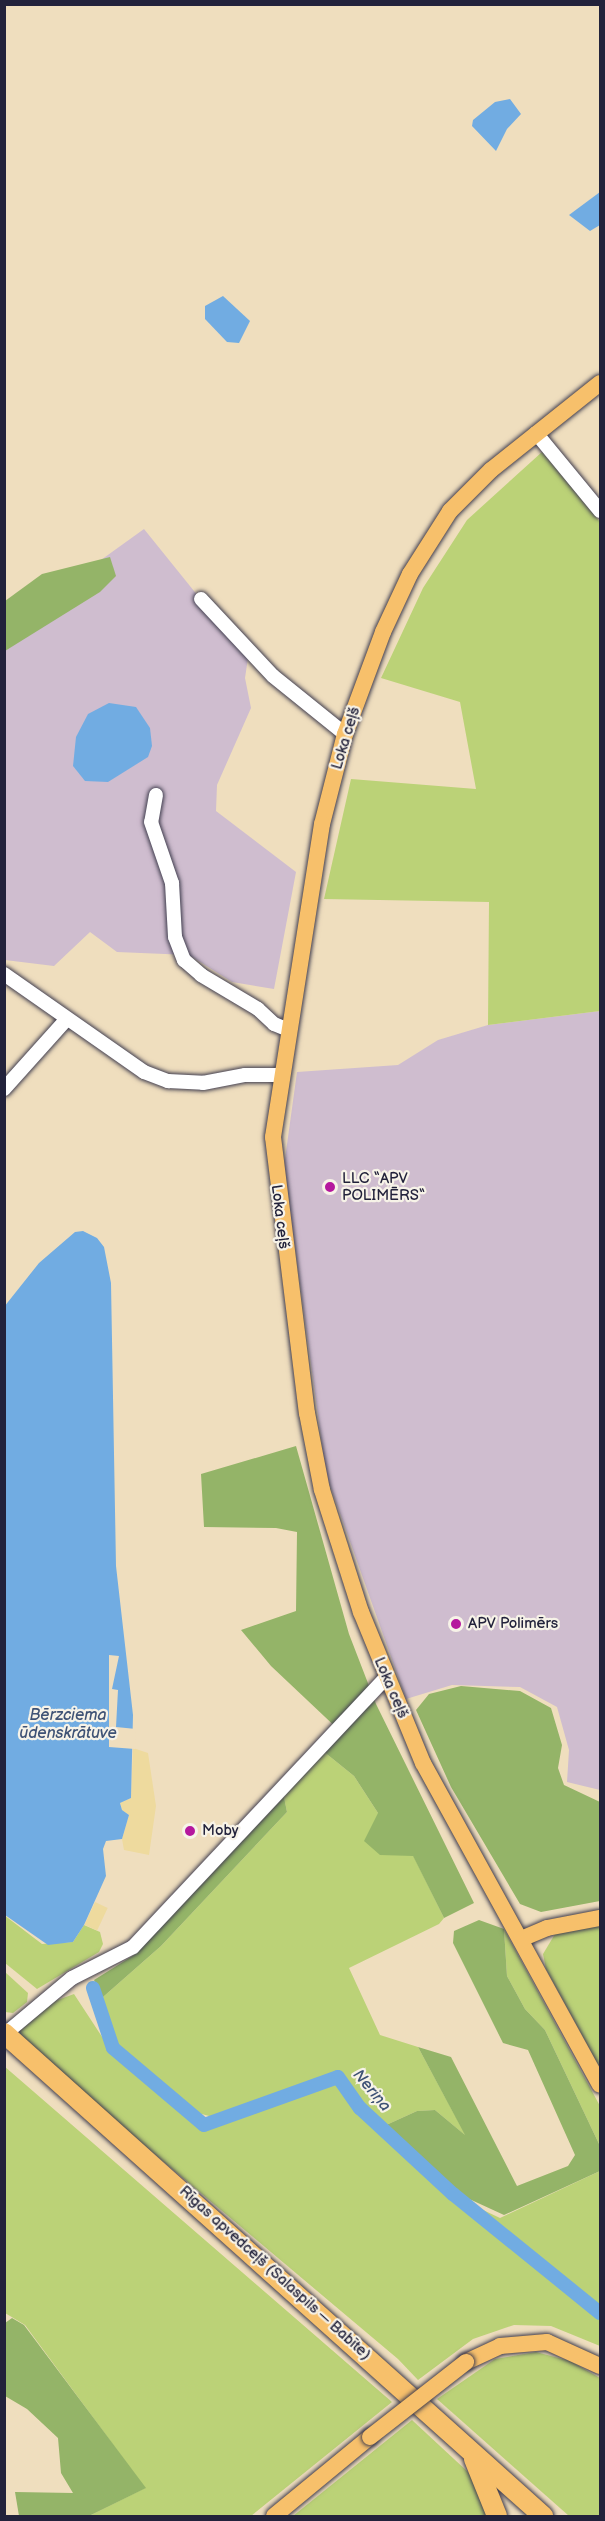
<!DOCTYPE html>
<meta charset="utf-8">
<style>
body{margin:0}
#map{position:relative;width:605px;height:2521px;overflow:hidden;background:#efdebe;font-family:"Balsamiq Sans",sans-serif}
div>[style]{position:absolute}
.industrial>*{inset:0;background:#cfbdcf}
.green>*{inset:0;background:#bbd277}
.forest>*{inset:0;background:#94b468}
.sand>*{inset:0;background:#eeda9e;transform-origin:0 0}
.water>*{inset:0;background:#71ace2}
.pier>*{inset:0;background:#efdebe}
.canal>*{height:14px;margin:-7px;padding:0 7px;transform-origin:7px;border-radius:7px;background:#71ace2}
.roads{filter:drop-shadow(0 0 2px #413e4f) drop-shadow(0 0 2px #413e4f)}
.minor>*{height:14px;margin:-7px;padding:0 7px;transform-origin:7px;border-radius:7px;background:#fff}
.major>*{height:16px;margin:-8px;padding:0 8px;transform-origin:8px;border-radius:8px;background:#f7c06b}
.highway>*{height:20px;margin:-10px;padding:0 10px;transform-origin:10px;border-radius:10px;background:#f7c06b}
.bridges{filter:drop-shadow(0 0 2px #413e4f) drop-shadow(0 0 2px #413e4f)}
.major-bridge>*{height:16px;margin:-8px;padding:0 8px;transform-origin:8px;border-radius:8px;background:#f7c06b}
.dots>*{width:16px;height:16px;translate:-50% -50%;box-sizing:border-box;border:3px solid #f7f3e8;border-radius:50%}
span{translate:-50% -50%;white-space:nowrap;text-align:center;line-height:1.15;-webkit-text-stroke:4.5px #f7f3e8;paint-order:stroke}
.street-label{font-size:15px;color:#22223b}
.poi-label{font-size:15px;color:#22223b}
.left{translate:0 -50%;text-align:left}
.water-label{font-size:16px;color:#3e5275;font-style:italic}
.frame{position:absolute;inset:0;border:6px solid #22223b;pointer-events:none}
</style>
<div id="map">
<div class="industrial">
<div style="clip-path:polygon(144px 529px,248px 658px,245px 678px,251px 708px,217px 785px,216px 811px,296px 872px,274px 989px,232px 982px,189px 955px,117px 952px,90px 932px,54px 966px,5px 960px,5px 629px)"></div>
<div style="clip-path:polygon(600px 1011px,600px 1790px,567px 1782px,569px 1750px,557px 1707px,520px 1687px,452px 1685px,406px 1699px,326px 1474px,284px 1166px,297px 1072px,398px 1065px,438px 1040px,488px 1025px)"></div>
</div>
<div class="green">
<div style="clip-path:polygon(542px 452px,600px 522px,600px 1011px,488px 1025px,489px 902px,324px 899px,351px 779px,476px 789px,460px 702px,381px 678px,423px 588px,467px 520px)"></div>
<div style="clip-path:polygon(323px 1751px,354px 1776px,378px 1813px,380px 1855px,413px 1855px,444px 1918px,439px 1924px,349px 1968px,380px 2035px,418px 2047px,466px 2136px,435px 2110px,417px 2111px,384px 2126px,362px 2109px,336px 2076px,213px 2117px,194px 2112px,113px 2042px,103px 1997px,161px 1946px,287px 1812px,284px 1797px)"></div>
<div style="clip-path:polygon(4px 1915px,42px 1944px,73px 1942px,84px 1925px,100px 1932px,103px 1944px,99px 1952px,37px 1989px,5px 1963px)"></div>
<div style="clip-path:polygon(600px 1925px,600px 2068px,546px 1969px,543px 1954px,555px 1934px)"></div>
<div style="clip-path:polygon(504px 1929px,600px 2106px,600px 2146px,545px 2030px,525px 2009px,507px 1976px)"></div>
<div style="clip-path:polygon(5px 1972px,28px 1993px,27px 2002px,13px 2013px,5px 2012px)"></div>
<div style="clip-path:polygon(74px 1994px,110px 2049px,203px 2128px,337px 2084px,358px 2110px,411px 2155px,449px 2194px,500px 2218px,600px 2171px,600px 2346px,551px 2326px,514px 2325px,473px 2339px,418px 2380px,398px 2359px,20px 2041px,20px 2031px,55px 2001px)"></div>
<div style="clip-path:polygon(4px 2066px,392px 2402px,251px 2516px,89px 2516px,145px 2488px,25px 2325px,5px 2313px)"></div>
<div style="clip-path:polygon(536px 2352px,570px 2361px,600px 2378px,600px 2516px,569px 2516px,437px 2399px,495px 2359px)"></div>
<div style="clip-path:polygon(412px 2420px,468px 2472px,476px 2482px,488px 2516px,293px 2516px)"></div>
</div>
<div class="forest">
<div style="clip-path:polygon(110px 557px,116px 576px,100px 592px,5px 651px,5px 601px,42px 574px)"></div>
<div style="clip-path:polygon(296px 1446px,349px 1634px,376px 1704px,474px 1903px,444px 1918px,413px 1856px,380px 1855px,364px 1841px,378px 1813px,354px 1776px,323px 1751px,342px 1733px,271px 1666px,241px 1630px,296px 1611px,297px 1532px,276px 1528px,204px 1527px,201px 1474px)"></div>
<div style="clip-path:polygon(461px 1686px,520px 1691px,551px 1708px,562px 1745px,558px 1768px,564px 1785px,600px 1802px,600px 1901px,541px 1912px,520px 1904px,451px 1787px,416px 1710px,429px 1694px)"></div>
<div style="clip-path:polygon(284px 1797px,287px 1812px,161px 1946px,103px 1997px,94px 1980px,134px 1955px)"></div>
<div style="clip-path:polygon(479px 1920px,504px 1929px,507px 1976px,525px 2009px,545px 2030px,600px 2146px,600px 2171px,504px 2215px,454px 2192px,384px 2126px,417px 2111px,435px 2110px,465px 2135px,418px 2047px,451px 2057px,517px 2186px,568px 2166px,575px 2155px,528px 2050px,503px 2043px,453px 1943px,454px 1931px)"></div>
<div style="clip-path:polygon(12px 2318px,24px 2325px,146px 2488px,89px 2516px,19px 2516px,15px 2492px,73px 2493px,61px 2473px,58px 2438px,27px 2409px,5px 2396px,5px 2323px)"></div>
</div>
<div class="sand">
<div style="clip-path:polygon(133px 1748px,148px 1753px,156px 1806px,149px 1855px,124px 1850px,122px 1839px,129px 1815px,122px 1810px,120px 1803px,131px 1798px)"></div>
<div style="left:95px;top:1902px;width:14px;height:25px;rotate:25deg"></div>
</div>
<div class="water">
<div style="clip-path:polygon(510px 99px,521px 114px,507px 129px,496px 151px,472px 126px,473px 120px,495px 102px)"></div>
<div style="clip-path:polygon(600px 192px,600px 225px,590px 231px,569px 215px)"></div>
<div style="clip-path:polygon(223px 296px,250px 321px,239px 343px,227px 342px,205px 319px,205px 306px)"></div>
<div style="clip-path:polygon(109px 703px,136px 707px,150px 728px,152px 746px,148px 757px,108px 782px,85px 781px,73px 766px,76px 737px,88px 714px)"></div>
<div style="clip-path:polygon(83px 1231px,97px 1238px,104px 1247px,111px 1283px,116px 1566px,133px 1715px,131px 1798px,120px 1803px,122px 1810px,129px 1815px,122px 1839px,106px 1841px,103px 1849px,106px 1876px,84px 1925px,73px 1942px,48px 1945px,5px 1915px,4px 1307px,39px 1263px,75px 1232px)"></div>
</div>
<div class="pier">
<div style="clip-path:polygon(109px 1655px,119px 1656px,112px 1689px,118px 1690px,116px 1727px,136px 1729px,135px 1749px,109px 1747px)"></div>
</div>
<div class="canal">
<div style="left:93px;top:1988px;width:63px;rotate:71.6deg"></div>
<div style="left:113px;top:2048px;width:119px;rotate:40.2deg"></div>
<div style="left:204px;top:2125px;width:142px;rotate:-19.7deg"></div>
<div style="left:338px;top:2077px;width:38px;rotate:55deg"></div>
<div style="left:360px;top:2108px;width:127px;rotate:42.8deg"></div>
<div style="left:453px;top:2194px;width:189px;rotate:39deg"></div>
</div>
<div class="roads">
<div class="minor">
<div style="left:536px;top:433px;width:101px;rotate:50.6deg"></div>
<div style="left:201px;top:599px;width:105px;rotate:46.9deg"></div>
<div style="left:273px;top:676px;width:92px;rotate:38.9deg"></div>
<div style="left:156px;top:795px;width:27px;rotate:100deg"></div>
<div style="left:151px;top:822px;width:65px;rotate:71deg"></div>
<div style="left:172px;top:883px;width:54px;rotate:86.8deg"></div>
<div style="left:175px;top:937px;width:25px;rotate:69deg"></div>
<div style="left:184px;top:960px;width:23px;rotate:41deg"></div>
<div style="left:201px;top:975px;width:66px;rotate:30.8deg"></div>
<div style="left:258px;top:1009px;width:22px;rotate:43deg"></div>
<div style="left:274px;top:1024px;width:16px;rotate:22deg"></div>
<div style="left:4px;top:974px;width:171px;rotate:35deg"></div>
<div style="left:144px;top:1072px;width:26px;rotate:21deg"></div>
<div style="left:168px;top:1081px;width:35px;rotate:3deg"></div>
<div style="left:203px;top:1083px;width:43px;rotate:-10.8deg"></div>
<div style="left:245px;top:1075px;width:35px"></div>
<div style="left:4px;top:1089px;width:93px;rotate:-48.1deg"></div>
<div style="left:5px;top:2034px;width:87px;rotate:-39.9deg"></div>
<div style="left:72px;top:1978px;width:68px;rotate:-26.9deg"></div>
<div style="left:133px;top:1947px;width:369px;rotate:-46.8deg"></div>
</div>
<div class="major">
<div style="left:600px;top:383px;width:139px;rotate:141.4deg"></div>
<div style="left:491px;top:470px;width:58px;rotate:135deg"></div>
<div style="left:450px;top:511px;width:75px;rotate:122.4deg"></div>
<div style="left:410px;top:574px;width:64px;rotate:115deg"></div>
<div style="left:383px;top:632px;width:109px;rotate:110.4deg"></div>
<div style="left:345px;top:734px;width:93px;rotate:104.3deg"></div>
<div style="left:322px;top:824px;width:317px;rotate:98.9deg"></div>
<div style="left:273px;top:1137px;width:278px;rotate:83deg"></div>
<div style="left:307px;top:1413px;width:78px;rotate:79deg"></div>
<div style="left:322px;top:1490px;width:128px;rotate:72.3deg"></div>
<div style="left:361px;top:1612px;width:163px;rotate:67.7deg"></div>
<div style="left:423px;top:1763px;width:367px;rotate:61.2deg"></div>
<div style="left:521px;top:1939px;width:28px;rotate:-23deg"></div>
<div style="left:547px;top:1928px;width:54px;rotate:-10.7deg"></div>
<div style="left:466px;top:2362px;width:38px;rotate:-25deg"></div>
<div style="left:500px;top:2346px;width:47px;rotate:-4.9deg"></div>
<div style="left:547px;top:2342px;width:58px;rotate:24.4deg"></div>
<div style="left:274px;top:2516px;width:124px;rotate:-39.5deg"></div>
</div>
<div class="highway">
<div style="left:4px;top:2033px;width:724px;rotate:41.86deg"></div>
<div style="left:474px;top:2459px;width:61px;rotate:68deg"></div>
</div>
</div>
<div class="bridges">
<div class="major-bridge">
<div style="left:370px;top:2437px;width:122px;rotate:-38deg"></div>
</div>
</div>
<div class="dots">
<div style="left:330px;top:1187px;background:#b5179e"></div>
<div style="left:456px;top:1624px;background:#b5179e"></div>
<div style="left:190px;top:1831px;background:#b5179e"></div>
</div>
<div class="street-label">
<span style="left:346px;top:738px;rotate:-73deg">Loka ceļš</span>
<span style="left:280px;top:1217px;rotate:83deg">Loka ceļš</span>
<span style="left:391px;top:1688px;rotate:67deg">Loka ceļš</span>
<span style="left:275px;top:2273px;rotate:42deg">Rīgas apvedceļš (Salaspils — Babīte)</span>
</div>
<div class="poi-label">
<span class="left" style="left:342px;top:1187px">LLC “APV<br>POLIMĒRS“</span>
<span class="left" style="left:468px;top:1624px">APV Polimērs</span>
<span class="left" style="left:202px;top:1831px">Moby</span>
</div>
<div class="water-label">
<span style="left:68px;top:1725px">Bērzciema<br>ūdenskrātuve</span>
<span style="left:371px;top:2091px;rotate:50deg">Neriņa</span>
</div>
<div class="frame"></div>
</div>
